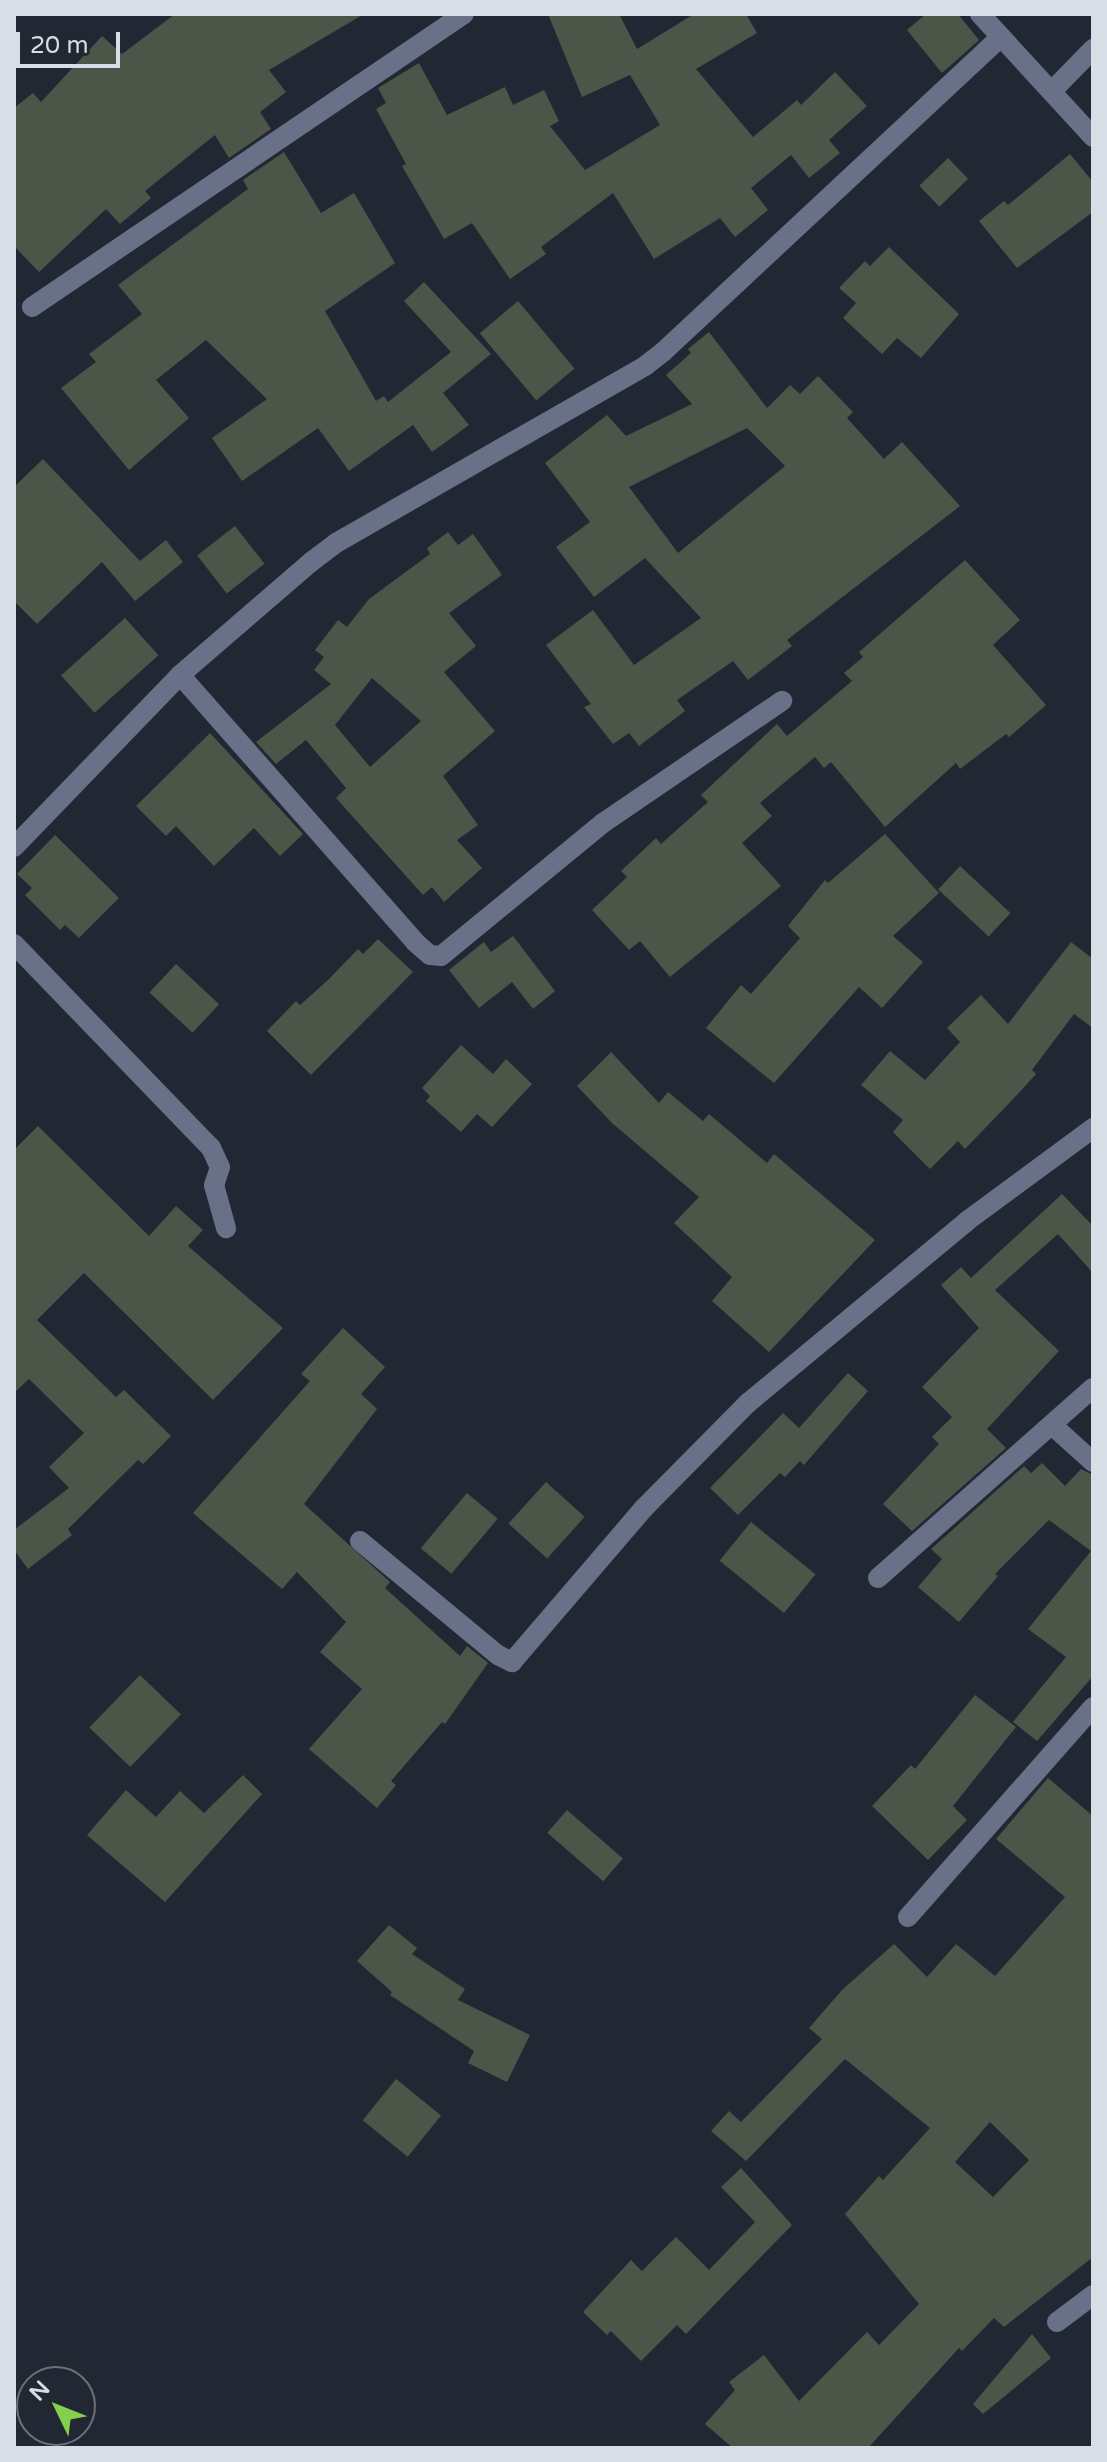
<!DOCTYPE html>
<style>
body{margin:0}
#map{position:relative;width:1107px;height:2462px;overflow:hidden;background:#222734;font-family:"Varela Round",sans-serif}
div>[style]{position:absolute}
.building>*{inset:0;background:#4c5547;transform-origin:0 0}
.minor>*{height:20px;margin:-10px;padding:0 10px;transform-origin:10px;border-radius:10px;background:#687188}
span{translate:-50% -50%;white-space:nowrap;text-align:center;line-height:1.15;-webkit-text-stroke:8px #222734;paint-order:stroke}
.frame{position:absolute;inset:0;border:16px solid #d9dde5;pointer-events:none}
.north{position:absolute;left:16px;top:2366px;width:80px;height:80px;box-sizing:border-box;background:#222734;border:2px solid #6b707b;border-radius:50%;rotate:313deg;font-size:22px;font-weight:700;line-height:32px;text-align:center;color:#d9dde5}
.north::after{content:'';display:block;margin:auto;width:28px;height:36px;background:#83d04e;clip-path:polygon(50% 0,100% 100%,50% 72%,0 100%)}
.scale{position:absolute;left:16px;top:32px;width:104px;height:36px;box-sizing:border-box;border:4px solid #d9dde5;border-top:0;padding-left:10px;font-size:24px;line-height:28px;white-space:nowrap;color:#d9dde5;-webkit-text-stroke:6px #222734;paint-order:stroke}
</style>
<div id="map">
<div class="building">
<div style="clip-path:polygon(175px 14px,364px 14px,269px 70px,286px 92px,260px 112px,271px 129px,229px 158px,215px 135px,145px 191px,151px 198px,120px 224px,106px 209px,39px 272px,14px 246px,14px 108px,33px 93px,41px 102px,102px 36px,122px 54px)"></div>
<div style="clip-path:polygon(548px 14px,619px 14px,637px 49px,694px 14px,746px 14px,757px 33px,696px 69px,753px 137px,797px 100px,801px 105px,835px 72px,867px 106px,829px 140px,840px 153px,809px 178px,791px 155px,751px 188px,768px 210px,735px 237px,720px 218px,654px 259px,613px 193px,541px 247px,546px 254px,510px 279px,472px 223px,444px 239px,402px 166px,406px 164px,376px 109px,386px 103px,378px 88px,419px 63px,447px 115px,505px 87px,513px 105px,544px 90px,559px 121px,550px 126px,585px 170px,660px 125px,630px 75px,582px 97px)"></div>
<div style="clip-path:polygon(926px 14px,958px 14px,979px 40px,942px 73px,907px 30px)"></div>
<div style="clip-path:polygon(284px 152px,321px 213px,354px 193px,395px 263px,325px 311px,376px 401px,384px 396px,388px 402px,451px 352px,404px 301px,424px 282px,491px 354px,443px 393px,469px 425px,432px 452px,413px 425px,349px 471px,318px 428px,242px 481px,212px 438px,267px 399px,206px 340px,156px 380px,189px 418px,129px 470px,61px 388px,96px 362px,89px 354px,142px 314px,118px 285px,248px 189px,243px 180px)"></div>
<div style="clip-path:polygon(1070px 154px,1093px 182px,1093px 212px,1017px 268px,979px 221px,1004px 201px,1008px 205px)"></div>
<div style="left:948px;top:158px;width:29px;height:40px;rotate:46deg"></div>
<div style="clip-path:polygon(889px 247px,959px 314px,921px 358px,897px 338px,882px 354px,843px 318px,856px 303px,839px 288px,865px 261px,870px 266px)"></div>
<div style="left:518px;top:301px;width:88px;height:50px;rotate:50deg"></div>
<div style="clip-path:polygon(evenodd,709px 332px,767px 408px,790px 385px,800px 394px,818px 376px,853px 412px,847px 418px,884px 459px,902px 442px,960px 506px,787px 640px,792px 646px,748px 680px,733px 661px,677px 700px,685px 711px,639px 746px,629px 733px,613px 744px,584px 707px,591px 704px,546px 645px,593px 610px,634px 665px,701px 618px,645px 558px,594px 597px,556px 547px,590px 522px,545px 463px,607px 415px,626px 436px,692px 404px,666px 375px,691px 353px,688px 349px,709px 332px,747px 428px,785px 466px,678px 553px,629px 487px,747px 428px)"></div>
<div style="clip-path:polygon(43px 459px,140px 561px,166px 540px,183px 562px,135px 601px,102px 562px,37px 624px,14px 601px,14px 487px)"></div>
<div style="left:235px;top:526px;width:48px;height:48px;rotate:52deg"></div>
<div style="clip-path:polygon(evenodd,448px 532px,458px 545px,473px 534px,502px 575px,449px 613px,476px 646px,444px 672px,495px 731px,443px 776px,478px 825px,457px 840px,482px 868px,444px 902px,432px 887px,423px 895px,336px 798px,346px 788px,306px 740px,276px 764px,256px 742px,331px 684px,314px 670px,324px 657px,315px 650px,338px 620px,347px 627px,369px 599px,430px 554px,427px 548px,448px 532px,372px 678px,421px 721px,370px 767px,335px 725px,372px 678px)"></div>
<div style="clip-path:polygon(965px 560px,1020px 620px,993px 645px,1046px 705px,1009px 737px,1006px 734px,960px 769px,956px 763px,885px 827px,831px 762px,824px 768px,815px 757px,760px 803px,772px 816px,742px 843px,781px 886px,670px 977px,640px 941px,629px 950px,592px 910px,627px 877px,621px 871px,656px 838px,661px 844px,708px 802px,701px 795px,777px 724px,787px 736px,852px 681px,844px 673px,863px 657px,859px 652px)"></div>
<div style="left:125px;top:618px;width:50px;height:86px;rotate:48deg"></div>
<div style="clip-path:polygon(210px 733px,303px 834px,280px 856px,254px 828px,214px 866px,176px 826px,166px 836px,136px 806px)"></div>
<div style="clip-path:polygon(885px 834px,939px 893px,893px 936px,923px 962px,882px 1008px,859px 987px,774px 1083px,706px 1028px,741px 985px,751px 994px,800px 938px,788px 926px,825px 880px,828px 883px)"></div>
<div style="clip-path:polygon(55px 835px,119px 898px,79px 938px,65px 925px,60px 930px,25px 895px,32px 888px,17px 874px)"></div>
<div style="left:960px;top:866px;width:69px;height:32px;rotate:43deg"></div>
<div style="clip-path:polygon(513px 936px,555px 991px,533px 1009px,512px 982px,479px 1008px,449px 970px,484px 942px,491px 952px)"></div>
<div style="clip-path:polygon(378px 939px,413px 972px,311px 1075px,267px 1031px,296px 1001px,300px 1005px,327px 981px,358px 949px,363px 954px)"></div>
<div style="clip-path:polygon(1071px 942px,1093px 959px,1093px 1028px,1074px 1014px,1032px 1070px,1036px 1074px,1016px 1096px,965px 1149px,958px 1141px,930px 1169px,893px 1132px,903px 1120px,861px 1085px,890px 1051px,925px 1080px,960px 1042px,947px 1028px,981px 995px,1008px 1024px)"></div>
<div style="left:176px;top:964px;width:59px;height:39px;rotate:43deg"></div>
<div style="clip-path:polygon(461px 1045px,493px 1074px,506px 1059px,532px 1084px,492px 1127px,477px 1114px,461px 1132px,426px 1101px,430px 1096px,422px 1088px)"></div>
<div style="clip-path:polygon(611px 1052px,659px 1103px,668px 1092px,703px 1121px,709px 1114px,767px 1163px,774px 1154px,875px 1240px,769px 1352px,712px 1301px,732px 1277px,674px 1223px,699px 1197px,612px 1123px,577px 1086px)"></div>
<div style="clip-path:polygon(38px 1126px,149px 1236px,176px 1206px,203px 1230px,188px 1246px,283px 1328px,213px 1400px,84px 1273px,37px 1320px,116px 1397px,124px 1390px,171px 1436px,143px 1464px,138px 1460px,68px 1529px,72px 1535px,28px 1569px,14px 1550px,14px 1530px,69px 1488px,49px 1467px,84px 1433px,29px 1379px,14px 1393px,14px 1150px)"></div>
<div style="clip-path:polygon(1062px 1194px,1093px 1226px,1093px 1273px,1058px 1234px,995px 1290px,1059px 1351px,987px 1429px,1006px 1448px,912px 1531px,883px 1504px,939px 1444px,932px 1437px,952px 1417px,922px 1387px,979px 1328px,941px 1285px,961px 1267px,971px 1278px)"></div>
<div style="clip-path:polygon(343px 1328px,385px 1367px,361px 1394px,377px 1409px,304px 1504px,390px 1582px,385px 1588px,460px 1656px,467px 1646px,488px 1663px,445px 1724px,442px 1722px,391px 1781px,396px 1785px,377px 1808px,309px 1749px,362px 1689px,320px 1652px,346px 1622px,297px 1572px,282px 1589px,193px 1513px,310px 1381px,301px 1374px)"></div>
<div style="clip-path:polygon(848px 1373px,868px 1391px,804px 1465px,800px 1461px,785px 1477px,780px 1473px,738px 1515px,710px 1488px,783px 1413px,799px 1428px)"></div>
<div style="clip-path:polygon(1042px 1463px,1065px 1486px,1081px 1469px,1093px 1475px,1093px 1676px,1037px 1741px,1013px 1722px,1066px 1657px,1028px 1629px,1091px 1551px,1049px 1520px,995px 1574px,998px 1576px,959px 1622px,918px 1587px,942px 1559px,931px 1549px,1024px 1466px,1031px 1473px)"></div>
<div style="left:546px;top:1482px;width:52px;height:56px;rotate:42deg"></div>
<div style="left:467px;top:1493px;width:40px;height:72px;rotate:40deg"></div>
<div style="left:751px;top:1522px;width:83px;height:50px;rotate:39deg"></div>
<div style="left:140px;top:1675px;width:57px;height:73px;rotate:44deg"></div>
<div style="clip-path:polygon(975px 1695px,1016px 1727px,953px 1806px,967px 1820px,928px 1860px,872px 1806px,911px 1765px,915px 1769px)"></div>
<div style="clip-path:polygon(243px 1775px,262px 1794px,165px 1902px,87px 1835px,126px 1790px,156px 1817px,180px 1791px,204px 1813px)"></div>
<div style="clip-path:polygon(evenodd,1048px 1778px,1093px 1816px,1093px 2257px,1004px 2327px,994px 2318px,962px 2351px,959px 2348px,868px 2448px,733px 2448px,705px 2424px,735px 2390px,729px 2382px,764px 2355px,799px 2401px,867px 2332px,879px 2345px,919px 2304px,845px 2214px,879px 2176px,883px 2180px,930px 2128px,845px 2059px,746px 2161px,711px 2131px,729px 2111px,741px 2122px,822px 2039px,809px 2028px,842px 1990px,894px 1944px,927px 1977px,956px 1944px,995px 1976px,1065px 1897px,996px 1839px,1048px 1778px,990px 2122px,1029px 2160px,993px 2197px,955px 2162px,990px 2122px)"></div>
<div style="left:567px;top:1810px;width:74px;height:30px;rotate:41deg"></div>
<div style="clip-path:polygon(389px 1925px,417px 1948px,412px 1954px,465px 1989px,458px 2000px,530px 2035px,507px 2082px,468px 2063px,474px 2051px,390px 1995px,392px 1992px,357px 1961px)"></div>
<div style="left:396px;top:2079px;width:58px;height:53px;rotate:39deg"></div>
<div style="clip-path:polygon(741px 2168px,792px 2225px,686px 2334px,677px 2325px,641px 2361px,611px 2331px,607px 2335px,583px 2312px,631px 2260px,642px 2271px,676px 2237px,709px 2270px,755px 2222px,721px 2187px)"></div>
<div style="clip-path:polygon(1032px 2334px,1051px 2358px,983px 2414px,973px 2404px)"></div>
</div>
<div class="minor">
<div style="left:980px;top:14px;width:167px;rotate:47.4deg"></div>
<div style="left:1052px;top:91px;width:59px;rotate:-45.7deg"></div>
<div style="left:32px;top:307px;width:522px;rotate:-34.15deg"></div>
<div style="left:180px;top:675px;width:357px;rotate:48.6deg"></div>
<div style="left:416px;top:943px;width:18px;rotate:41deg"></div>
<div style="left:430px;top:955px;width:11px;rotate:5deg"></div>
<div style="left:441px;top:956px;width:210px;rotate:-39.4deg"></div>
<div style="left:603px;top:823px;width:217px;rotate:-34.3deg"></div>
<div style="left:14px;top:847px;width:239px;rotate:-46deg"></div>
<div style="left:180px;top:675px;width:173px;rotate:-40.8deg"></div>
<div style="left:311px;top:562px;width:31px;rotate:-37deg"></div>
<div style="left:336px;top:543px;width:356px;rotate:-29.8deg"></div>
<div style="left:645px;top:366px;width:23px;rotate:-38deg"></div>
<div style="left:663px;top:352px;width:461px;rotate:-43deg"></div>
<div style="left:14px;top:944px;width:284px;rotate:46deg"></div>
<div style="left:211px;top:1148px;width:21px;rotate:65deg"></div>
<div style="left:220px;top:1167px;width:19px;rotate:108deg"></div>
<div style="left:214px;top:1185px;width:45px;rotate:74.4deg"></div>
<div style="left:1052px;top:1425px;width:55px;rotate:42.1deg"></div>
<div style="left:360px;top:1541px;width:179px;rotate:39.6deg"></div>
<div style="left:498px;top:1655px;width:16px;rotate:27deg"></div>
<div style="left:512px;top:1662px;width:203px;rotate:-49.4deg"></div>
<div style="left:644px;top:1508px;width:148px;rotate:-45.3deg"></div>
<div style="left:748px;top:1403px;width:285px;rotate:-39.7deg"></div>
<div style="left:967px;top:1221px;width:157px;rotate:-36.4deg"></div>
<div style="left:878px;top:1578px;width:287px;rotate:-41.5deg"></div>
<div style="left:908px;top:1917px;width:280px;rotate:-48.6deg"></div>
<div style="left:1057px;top:2322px;width:45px;rotate:-36.9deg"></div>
</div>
<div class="frame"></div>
<div class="north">N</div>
<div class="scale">20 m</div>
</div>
